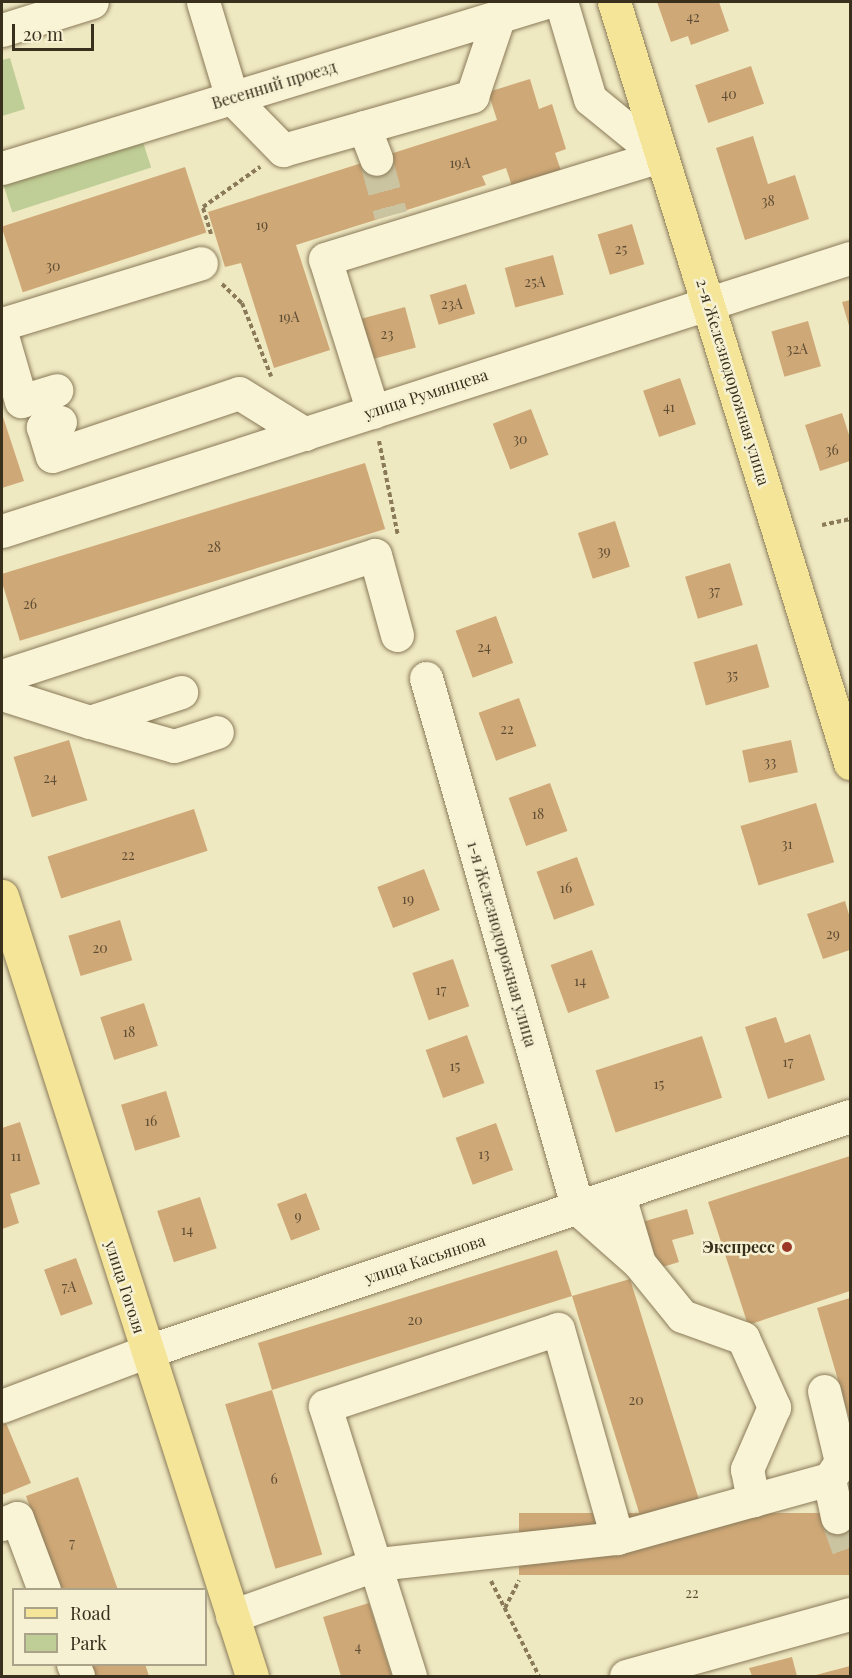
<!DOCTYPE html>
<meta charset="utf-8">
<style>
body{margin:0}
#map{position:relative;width:852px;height:1678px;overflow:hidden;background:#efe9c2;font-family:"Playfair Display",serif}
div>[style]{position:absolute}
.green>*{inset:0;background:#bfce96;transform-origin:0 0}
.building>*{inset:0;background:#cfa877;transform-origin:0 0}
.minor-tunnel>*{height:33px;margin-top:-16.5px;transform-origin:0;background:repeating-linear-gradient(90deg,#cbc4a1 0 33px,transparent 0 49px)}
.path>*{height:4px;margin-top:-2px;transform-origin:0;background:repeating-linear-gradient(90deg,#8a7a59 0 4.5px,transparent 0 7.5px)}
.roads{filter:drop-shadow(0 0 2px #8a7a59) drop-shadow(0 0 2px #8a7a59)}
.minor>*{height:33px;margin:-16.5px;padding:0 16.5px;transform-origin:16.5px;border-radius:16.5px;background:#faf4d6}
.major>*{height:33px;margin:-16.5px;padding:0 16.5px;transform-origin:16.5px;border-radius:16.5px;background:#f4e599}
.dots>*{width:16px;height:16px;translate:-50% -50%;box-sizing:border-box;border:3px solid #f6f1d2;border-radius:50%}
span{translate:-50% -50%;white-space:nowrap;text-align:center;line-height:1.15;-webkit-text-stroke:5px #f6f1d2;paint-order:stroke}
.number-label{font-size:14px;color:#5e4d34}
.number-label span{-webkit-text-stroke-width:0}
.street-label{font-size:16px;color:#392f1d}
.poi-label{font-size:16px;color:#392f1d;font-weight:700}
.right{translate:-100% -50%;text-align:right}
.frame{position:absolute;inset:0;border:3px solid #392f1d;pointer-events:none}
.legend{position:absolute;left:12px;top:1588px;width:195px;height:78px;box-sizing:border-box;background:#f6f1d2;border:2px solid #aaa38a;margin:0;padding:8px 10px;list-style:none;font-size:18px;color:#392f1d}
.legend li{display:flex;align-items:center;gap:12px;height:30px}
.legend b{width:30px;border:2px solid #aaa38a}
.scale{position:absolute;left:12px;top:24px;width:82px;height:27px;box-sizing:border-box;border:3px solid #392f1d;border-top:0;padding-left:8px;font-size:18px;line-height:21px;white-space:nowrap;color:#392f1d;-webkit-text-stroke:4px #f6f1d2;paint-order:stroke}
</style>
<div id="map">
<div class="green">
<div style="clip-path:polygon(10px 58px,25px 109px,2px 116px,2px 60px)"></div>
<div style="left:141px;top:136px;width:33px;height:146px;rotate:72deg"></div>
</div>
<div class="building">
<div style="clip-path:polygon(657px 2px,719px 2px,729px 31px,691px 45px,688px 36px,671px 42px)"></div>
<div style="left:751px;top:66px;width:40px;height:59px;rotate:71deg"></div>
<div style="clip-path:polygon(530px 79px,539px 109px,552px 104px,566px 149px,555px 153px,561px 171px,512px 186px,506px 168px,482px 176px,486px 185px,296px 245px,330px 350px,274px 368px,241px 263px,225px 267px,208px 212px,497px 120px,488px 92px)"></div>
<div style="clip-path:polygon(753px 136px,768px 184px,795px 175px,809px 219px,745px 240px,716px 148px)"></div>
<div style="left:185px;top:167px;width:69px;height:193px;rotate:72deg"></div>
<div style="left:632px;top:224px;width:42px;height:36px;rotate:73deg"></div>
<div style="left:553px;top:255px;width:41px;height:50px;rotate:75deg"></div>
<div style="left:466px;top:284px;width:31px;height:38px;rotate:73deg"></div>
<div style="clip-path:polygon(850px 300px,850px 329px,842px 302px)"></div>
<div style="left:405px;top:307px;width:42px;height:50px;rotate:75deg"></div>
<div style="left:808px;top:321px;width:47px;height:38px;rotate:74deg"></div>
<div style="left:680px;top:378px;width:49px;height:39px;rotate:71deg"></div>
<div style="left:531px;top:409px;width:49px;height:41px;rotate:69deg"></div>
<div style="clip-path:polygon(842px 413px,850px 438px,850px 461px,820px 471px,805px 425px)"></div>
<div style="clip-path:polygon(2px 414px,24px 481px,2px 488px)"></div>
<div style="left:365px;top:463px;width:69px;height:382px;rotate:73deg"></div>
<div style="left:615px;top:521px;width:48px;height:39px;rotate:72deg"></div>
<div style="left:730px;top:563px;width:44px;height:47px;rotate:73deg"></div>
<div style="left:496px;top:616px;width:50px;height:43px;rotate:70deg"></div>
<div style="left:757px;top:644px;width:45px;height:66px;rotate:74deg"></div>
<div style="left:519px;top:698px;width:51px;height:43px;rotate:70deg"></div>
<div style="left:69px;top:740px;width:63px;height:58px;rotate:73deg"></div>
<div style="left:791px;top:740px;width:33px;height:50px;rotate:78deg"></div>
<div style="left:550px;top:783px;width:51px;height:44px;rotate:70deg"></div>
<div style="left:816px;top:803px;width:62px;height:79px;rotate:73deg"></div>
<div style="left:194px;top:809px;width:44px;height:154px;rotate:72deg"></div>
<div style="left:577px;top:857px;width:51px;height:43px;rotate:70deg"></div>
<div style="left:424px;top:869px;width:44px;height:50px;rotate:69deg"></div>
<div style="clip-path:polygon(845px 901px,850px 918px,850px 950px,823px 959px,807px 914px)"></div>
<div style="left:120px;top:920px;width:42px;height:54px;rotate:73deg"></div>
<div style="left:592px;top:950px;width:51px;height:44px;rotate:70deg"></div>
<div style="left:453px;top:959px;width:50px;height:43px;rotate:71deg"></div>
<div style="left:144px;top:1003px;width:45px;height:46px;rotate:72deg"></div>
<div style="clip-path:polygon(776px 1017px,785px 1043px,810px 1034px,825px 1080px,768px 1099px,745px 1027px)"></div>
<div style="left:467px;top:1035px;width:51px;height:44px;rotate:70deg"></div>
<div style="left:702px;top:1036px;width:65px;height:112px;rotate:72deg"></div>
<div style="left:166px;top:1091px;width:48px;height:47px;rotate:73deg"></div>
<div style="clip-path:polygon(20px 1122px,40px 1184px,10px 1194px,19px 1223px,2px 1229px,2px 1128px)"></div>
<div style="left:496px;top:1123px;width:50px;height:43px;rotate:70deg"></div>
<div style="clip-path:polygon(850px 1156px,850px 1291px,748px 1325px,708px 1202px)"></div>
<div style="left:306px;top:1193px;width:39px;height:31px;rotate:69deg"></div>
<div style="left:200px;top:1197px;width:54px;height:45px;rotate:72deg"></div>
<div style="clip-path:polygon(687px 1209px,694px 1234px,672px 1240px,679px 1262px,656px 1269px,642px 1222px)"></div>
<div style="clip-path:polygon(557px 1250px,572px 1296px,630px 1279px,700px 1503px,642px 1522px,572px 1296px,272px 1390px,258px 1343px)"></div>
<div style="left:76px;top:1258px;width:49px;height:34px;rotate:70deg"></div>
<div style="clip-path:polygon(850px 1298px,850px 1421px,817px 1308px)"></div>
<div style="left:272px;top:1390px;width:172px;height:49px;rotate:73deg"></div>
<div style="clip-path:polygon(6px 1423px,31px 1483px,2px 1495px,2px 1425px)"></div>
<div style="clip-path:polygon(78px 1477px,118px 1590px,59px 1590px,26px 1496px)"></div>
<div style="left:850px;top:1513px;width:62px;height:331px;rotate:90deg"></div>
<div style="clip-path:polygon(369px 1603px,392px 1676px,341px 1676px,323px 1617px)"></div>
<div style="clip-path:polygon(792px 1657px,797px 1676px,752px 1676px,749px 1668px)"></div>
<div style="clip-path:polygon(86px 1664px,145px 1664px,149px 1676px,91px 1676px)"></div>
<div style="clip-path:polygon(850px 1666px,850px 1676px,812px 1676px)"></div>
</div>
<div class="minor-tunnel">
<div style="left:376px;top:159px;width:58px;rotate:75deg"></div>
<div style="left:837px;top:1517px;width:38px;rotate:70deg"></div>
</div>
<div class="path">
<div style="left:211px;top:234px;width:28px;rotate:-107deg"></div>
<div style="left:203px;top:207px;width:70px;rotate:-35.1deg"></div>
<div style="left:222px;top:284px;width:28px;rotate:44deg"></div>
<div style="left:242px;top:303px;width:79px;rotate:68.3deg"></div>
<div style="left:379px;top:441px;width:97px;rotate:78.7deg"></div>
<div style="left:822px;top:525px;width:29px;rotate:-12deg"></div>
<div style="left:491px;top:1581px;width:106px;rotate:63.2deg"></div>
<div style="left:505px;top:1608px;width:31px;rotate:-63deg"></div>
</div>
<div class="roads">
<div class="minor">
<div style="left:203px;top:2px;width:100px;rotate:73.2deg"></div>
<div style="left:232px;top:98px;width:73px;rotate:45.6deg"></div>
<div style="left:283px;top:150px;width:197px;rotate:-15.9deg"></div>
<div style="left:472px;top:96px;width:84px;rotate:-71.4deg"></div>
<div style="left:2px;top:30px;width:94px;rotate:-17.3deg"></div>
<div style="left:364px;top:127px;width:34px;rotate:69deg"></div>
<div style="left:2px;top:168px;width:569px;rotate:-16.97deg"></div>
<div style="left:2px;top:324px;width:208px;rotate:-17deg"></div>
<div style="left:2px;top:336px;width:68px;rotate:73.7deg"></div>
<div style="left:21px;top:401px;width:37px;rotate:-17deg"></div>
<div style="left:373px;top:412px;width:160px;rotate:-107.4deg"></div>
<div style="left:325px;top:259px;width:350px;rotate:-17.1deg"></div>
<div style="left:660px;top:156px;width:90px;rotate:-140.8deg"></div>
<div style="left:590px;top:99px;width:101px;rotate:-106.6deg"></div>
<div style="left:60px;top:422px;width:18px;rotate:164deg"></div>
<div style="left:43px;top:427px;width:30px;rotate:73deg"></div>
<div style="left:52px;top:456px;width:197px;rotate:-18.6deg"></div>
<div style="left:239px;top:393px;width:78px;rotate:31.8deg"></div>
<div style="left:2px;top:531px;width:891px;rotate:-17.85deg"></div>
<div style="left:2px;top:676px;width:392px;rotate:-18deg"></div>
<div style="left:375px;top:555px;width:83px;rotate:74.6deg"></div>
<div style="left:426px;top:678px;width:552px;rotate:74.03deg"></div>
<div style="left:578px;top:1209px;width:81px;rotate:41.5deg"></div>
<div style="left:2px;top:694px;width:92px;rotate:17.7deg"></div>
<div style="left:90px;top:722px;width:96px;rotate:-18.2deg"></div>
<div style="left:90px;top:722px;width:87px;rotate:15.9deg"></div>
<div style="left:174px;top:746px;width:45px;rotate:-18deg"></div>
<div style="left:619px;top:1196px;width:70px;rotate:73.4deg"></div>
<div style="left:639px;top:1263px;width:68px;rotate:50.9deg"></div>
<div style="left:682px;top:1316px;width:65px;rotate:19.8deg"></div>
<div style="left:743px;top:1338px;width:76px;rotate:65.8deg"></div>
<div style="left:774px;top:1407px;width:68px;rotate:113.5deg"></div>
<div style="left:747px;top:1469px;width:32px;rotate:79deg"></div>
<div style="left:753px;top:1500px;width:79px;rotate:-15.4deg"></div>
<div style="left:829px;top:1479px;width:39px;rotate:78deg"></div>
<div style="left:824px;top:1391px;width:73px;rotate:76.5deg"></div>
<div style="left:841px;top:1462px;width:21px;rotate:125deg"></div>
<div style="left:2px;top:1406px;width:153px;rotate:-20.7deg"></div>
<div style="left:145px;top:1352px;width:743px;rotate:-18.51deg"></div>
<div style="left:2px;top:1524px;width:16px;rotate:-22deg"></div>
<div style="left:17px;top:1518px;width:77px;rotate:69.4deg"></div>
<div style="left:232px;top:1616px;width:154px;rotate:-19.7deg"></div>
<div style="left:377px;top:1564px;width:241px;rotate:-6.2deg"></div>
<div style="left:617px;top:1538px;width:141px;rotate:-15.6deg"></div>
<div style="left:73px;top:1664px;width:13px;rotate:67deg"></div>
<div style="left:410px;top:1676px;width:283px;rotate:-107.5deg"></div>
<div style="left:325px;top:1406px;width:245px;rotate:-18.3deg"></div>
<div style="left:558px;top:1329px;width:217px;rotate:74.2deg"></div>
<div style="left:626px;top:1676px;width:232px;rotate:-15.5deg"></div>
</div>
<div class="major">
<div style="left:614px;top:2px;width:797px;rotate:72.77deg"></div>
<div style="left:2px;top:896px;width:819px;rotate:72.23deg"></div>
</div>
</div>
<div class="dots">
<div style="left:787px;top:1247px;background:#9b3727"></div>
</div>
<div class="number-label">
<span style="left:693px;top:17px">42</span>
<span style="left:729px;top:94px">40</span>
<span style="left:460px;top:163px">19А</span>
<span style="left:768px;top:201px">38</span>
<span style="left:262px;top:225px">19</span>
<span style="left:621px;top:249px">25</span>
<span style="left:53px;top:266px">30</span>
<span style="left:535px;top:282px">25А</span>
<span style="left:452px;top:304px">23А</span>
<span style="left:289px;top:317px">19А</span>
<span style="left:387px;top:334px">23</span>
<span style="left:797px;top:349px">32А</span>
<span style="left:669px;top:407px">41</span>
<span style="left:520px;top:439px">30</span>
<span style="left:832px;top:450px">36</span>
<span style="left:214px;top:547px">28</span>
<span style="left:604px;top:551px">39</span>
<span style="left:714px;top:591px">37</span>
<span style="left:30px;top:604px">26</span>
<span style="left:484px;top:647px">24</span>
<span style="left:732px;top:675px">35</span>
<span style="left:507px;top:729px">22</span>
<span style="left:770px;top:762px">33</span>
<span style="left:50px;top:778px">24</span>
<span style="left:538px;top:814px">18</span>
<span style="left:787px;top:844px">31</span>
<span style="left:128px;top:855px">22</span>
<span style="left:566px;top:888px">16</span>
<span style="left:408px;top:899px">19</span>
<span style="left:833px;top:934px">29</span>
<span style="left:100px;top:948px">20</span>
<span style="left:580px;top:981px">14</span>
<span style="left:441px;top:990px">17</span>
<span style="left:129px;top:1032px">18</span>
<span style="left:788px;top:1062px">17</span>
<span style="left:455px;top:1066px">15</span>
<span style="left:659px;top:1084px">15</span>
<span style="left:151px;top:1121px">16</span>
<span style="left:484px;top:1154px">13</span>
<span style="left:16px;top:1156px">11</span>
<span style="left:298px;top:1216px">9</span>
<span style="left:187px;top:1230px">14</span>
<span style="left:69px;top:1287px">7А</span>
<span style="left:415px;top:1320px">20</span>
<span style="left:636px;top:1400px">20</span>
<span style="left:274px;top:1479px">6</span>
<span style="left:72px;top:1543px">7</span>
<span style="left:692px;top:1593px">22</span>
<span style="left:358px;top:1647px">4</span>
</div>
<div class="street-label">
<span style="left:274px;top:85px;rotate:-17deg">Весенний проезд</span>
<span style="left:733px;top:382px;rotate:73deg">2-я Железнодорожная улица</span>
<span style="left:426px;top:394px;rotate:-18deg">улица Румянцева</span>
<span style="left:502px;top:944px;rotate:74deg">1-я Железнодорожная улица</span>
<span style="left:425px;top:1259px;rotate:-18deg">улица Касьянова</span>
<span style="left:125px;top:1287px;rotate:72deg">улица Гоголя</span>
</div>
<div class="poi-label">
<span class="right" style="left:775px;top:1247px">Экспресс</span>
</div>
<div class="frame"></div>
<ul class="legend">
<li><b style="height:8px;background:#f4e599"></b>Road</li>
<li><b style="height:16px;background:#bfce96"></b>Park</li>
</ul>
<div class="scale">20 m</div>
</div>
